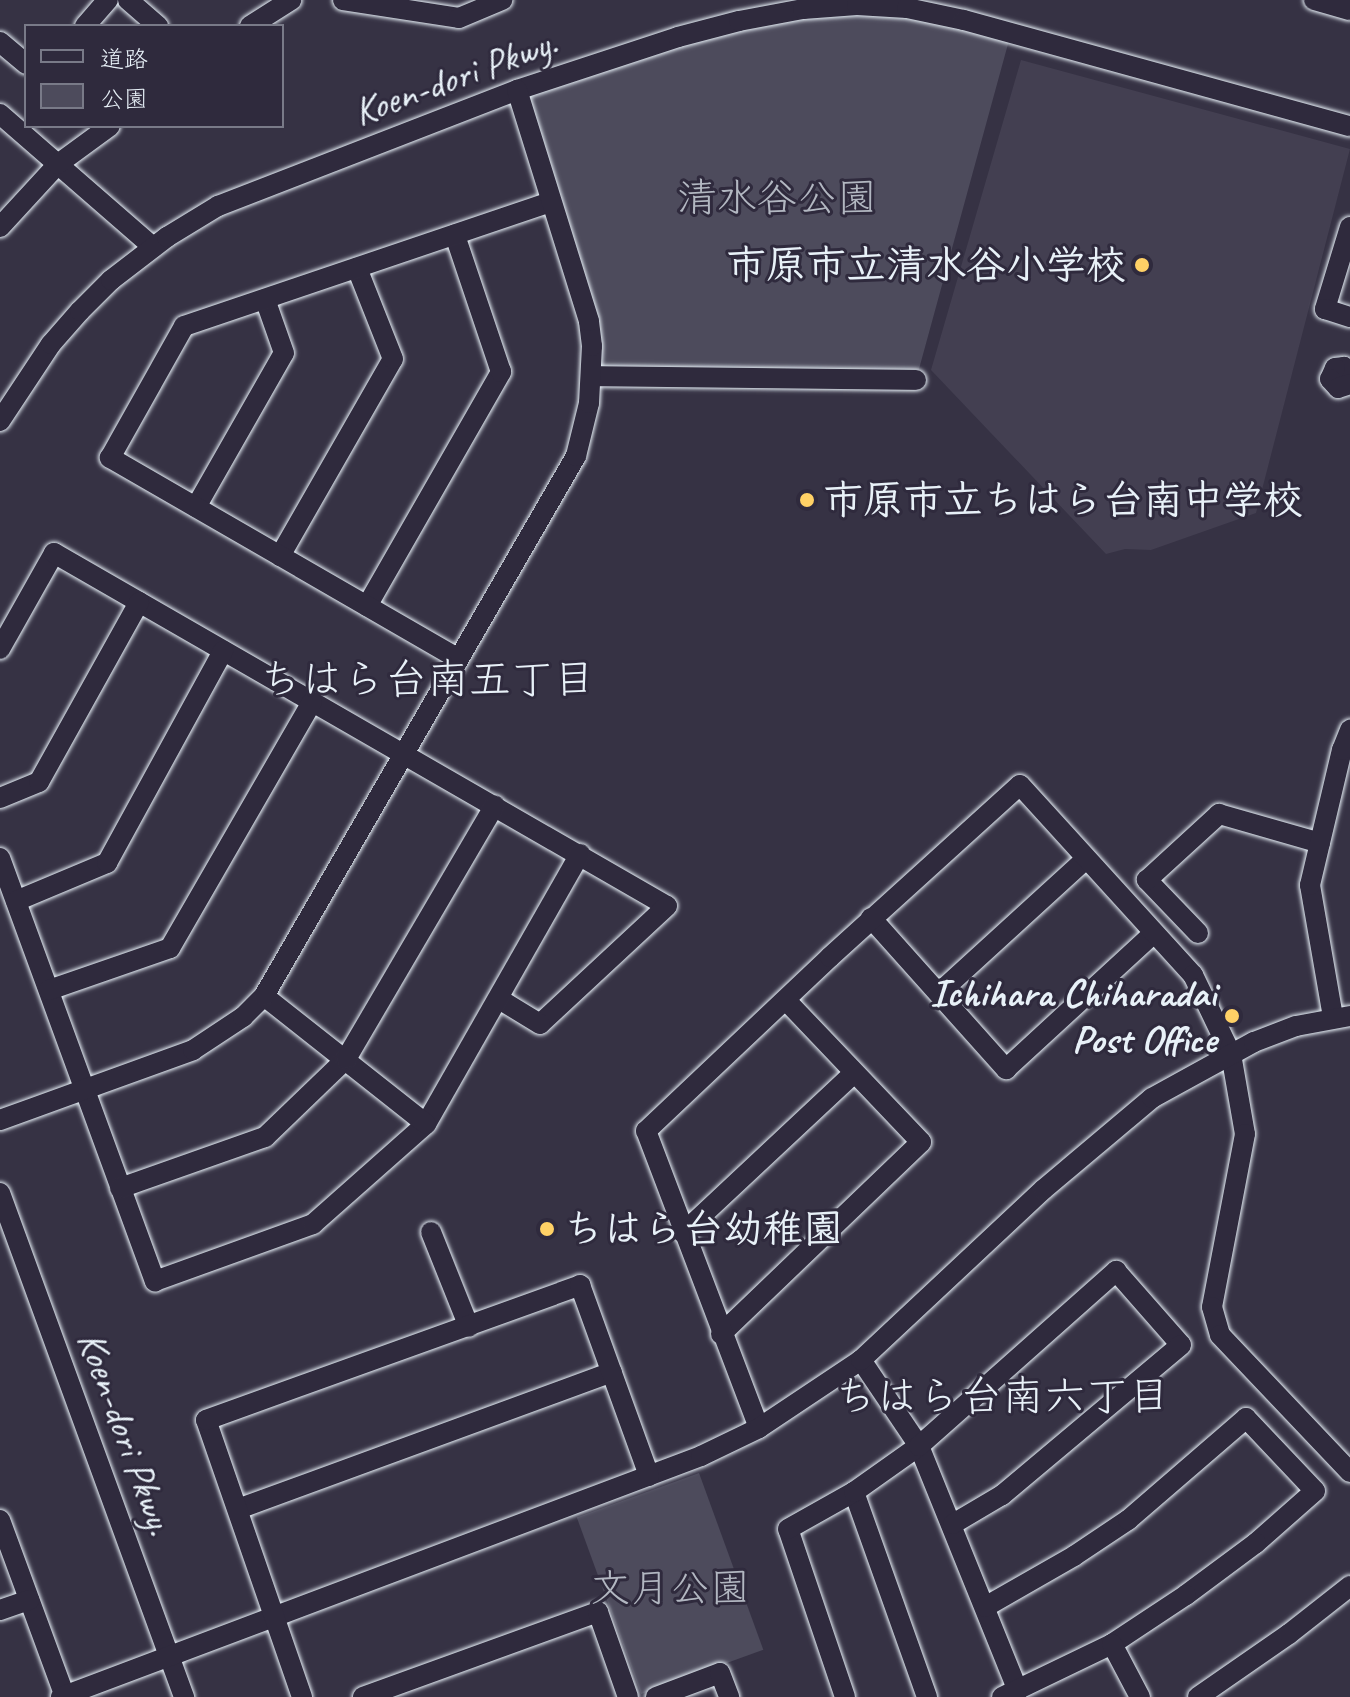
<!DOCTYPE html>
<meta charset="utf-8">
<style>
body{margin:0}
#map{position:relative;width:1350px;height:1697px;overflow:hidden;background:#363244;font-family:Caveat,"Klee One",sans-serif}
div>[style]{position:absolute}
.built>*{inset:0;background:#433f51}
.green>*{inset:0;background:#4d4b5c;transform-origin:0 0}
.roads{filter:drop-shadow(0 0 2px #e8f1f8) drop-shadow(0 0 2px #e8f1f8)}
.minor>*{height:20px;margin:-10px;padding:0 10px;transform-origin:10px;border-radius:10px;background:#2f2a3d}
.dots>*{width:22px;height:22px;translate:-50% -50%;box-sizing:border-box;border:4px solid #2f2a3d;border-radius:50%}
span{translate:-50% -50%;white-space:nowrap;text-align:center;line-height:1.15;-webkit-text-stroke:6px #2f2a3d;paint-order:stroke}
.street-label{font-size:40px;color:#e8f1f8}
.park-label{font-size:40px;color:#b2b7c1}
.poi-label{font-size:40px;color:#e8f1f8;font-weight:700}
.right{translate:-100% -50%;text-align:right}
.left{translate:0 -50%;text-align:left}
.neighbourhood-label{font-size:42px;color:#e8f1f8}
.legend{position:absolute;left:24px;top:24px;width:260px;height:104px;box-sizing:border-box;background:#2f2a3d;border:2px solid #797a88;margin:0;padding:10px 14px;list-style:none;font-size:24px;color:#e8f1f8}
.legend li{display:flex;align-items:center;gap:16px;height:40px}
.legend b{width:40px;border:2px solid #797a88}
</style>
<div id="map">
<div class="built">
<div style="clip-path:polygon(1021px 60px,1350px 149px,1256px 513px,1151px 550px,1125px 549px,1106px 554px,931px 370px)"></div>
</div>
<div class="green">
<div style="clip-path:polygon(857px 5px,1011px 33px,916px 380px,591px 376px,589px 321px,517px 90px,678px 37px)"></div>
<div style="left:699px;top:1473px;width:188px;height:130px;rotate:70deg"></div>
</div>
<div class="roads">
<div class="minor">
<div style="left:128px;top:0;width:40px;rotate:41deg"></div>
<div style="left:343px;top:0;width:117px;rotate:8.8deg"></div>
<div style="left:459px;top:18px;width:47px;rotate:-22.7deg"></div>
<div style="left:1314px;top:0;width:37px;rotate:16deg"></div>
<div style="left:85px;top:26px;width:35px;rotate:-49deg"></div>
<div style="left:250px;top:26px;width:49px;rotate:-32.4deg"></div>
<div style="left:0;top:42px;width:34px;rotate:40deg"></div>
<div style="left:0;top:114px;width:203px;rotate:41deg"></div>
<div style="left:0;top:227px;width:86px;rotate:-47.4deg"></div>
<div style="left:58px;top:164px;width:64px;rotate:-36.2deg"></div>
<div style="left:1350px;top:227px;width:86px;rotate:107deg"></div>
<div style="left:1325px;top:309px;width:26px;rotate:18deg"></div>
<div style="left:1350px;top:372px;width:8px;rotate:-140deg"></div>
<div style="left:1344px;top:367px;width:9px;rotate:174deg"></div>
<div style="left:1335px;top:368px;width:12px;rotate:114deg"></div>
<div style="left:1330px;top:379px;width:12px;rotate:48deg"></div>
<div style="left:1338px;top:388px;width:13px;rotate:-18deg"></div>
<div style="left:591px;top:376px;width:325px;rotate:0.7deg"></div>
<div style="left:0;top:421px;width:92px;rotate:-56.5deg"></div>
<div style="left:51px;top:344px;width:44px;rotate:-48.7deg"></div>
<div style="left:80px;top:311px;width:44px;rotate:-45deg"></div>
<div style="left:111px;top:280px;width:71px;rotate:-37.5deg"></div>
<div style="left:167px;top:237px;width:60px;rotate:-31.3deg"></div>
<div style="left:218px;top:206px;width:321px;rotate:-21.2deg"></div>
<div style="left:517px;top:90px;width:169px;rotate:-18.2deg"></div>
<div style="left:678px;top:37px;width:63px;rotate:-14.7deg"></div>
<div style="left:739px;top:21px;width:65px;rotate:-10.6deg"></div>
<div style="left:803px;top:9px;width:54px;rotate:-4.2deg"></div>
<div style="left:857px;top:5px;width:50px;rotate:3.4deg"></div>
<div style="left:907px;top:8px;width:58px;rotate:11.9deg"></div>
<div style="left:964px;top:20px;width:400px;rotate:15.4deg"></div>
<div style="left:196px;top:507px;width:177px;rotate:-60.3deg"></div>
<div style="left:284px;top:353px;width:57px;rotate:-109.4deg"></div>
<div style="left:280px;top:556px;width:227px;rotate:-60.2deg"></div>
<div style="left:393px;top:359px;width:98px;rotate:-111.6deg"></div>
<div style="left:367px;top:606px;width:270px;rotate:-60.2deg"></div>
<div style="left:501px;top:372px;width:145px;rotate:-108.6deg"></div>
<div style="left:0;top:649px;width:110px;rotate:-60.6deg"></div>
<div style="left:54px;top:553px;width:707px;rotate:29.94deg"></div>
<div style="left:667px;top:906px;width:173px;rotate:137.1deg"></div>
<div style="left:540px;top:1024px;width:48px;rotate:-148.6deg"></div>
<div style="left:457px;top:658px;width:401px;rotate:-150deg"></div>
<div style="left:110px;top:458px;width:151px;rotate:-60.7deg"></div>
<div style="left:184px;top:326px;width:387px;rotate:-18.7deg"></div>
<div style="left:0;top:798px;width:42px;rotate:-22.3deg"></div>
<div style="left:39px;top:782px;width:206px;rotate:-60.9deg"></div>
<div style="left:0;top:858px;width:451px;rotate:69.9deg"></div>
<div style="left:155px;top:1281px;width:168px;rotate:-19.8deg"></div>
<div style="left:313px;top:1224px;width:151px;rotate:-41.5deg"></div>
<div style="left:426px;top:1124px;width:311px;rotate:-60.3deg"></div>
<div style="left:16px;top:901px;width:99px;rotate:-22.7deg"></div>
<div style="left:107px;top:863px;width:242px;rotate:-61.3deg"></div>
<div style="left:871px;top:918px;width:203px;rotate:48.2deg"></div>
<div style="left:1006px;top:1069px;width:200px;rotate:-42.6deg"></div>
<div style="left:1198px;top:933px;width:74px;rotate:-133.9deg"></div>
<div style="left:1147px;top:880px;width:98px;rotate:-42.5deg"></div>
<div style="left:1219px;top:814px;width:105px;rotate:16deg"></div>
<div style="left:49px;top:990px;width:128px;rotate:-19.1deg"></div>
<div style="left:170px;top:948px;width:284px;rotate:-60deg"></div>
<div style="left:939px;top:993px;width:199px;rotate:-42.4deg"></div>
<div style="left:264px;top:996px;width:206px;rotate:38.3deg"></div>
<div style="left:1333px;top:1017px;width:134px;rotate:-99.9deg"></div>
<div style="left:1310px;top:885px;width:139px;rotate:-76.7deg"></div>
<div style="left:1342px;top:750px;width:22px;rotate:-68deg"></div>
<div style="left:0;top:1120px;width:205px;rotate:-19.9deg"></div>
<div style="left:193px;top:1050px;width:60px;rotate:-33.4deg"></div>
<div style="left:243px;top:1017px;width:30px;rotate:-45deg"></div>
<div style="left:264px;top:996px;width:624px;rotate:-59.98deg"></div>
<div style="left:576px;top:456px;width:55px;rotate:-76.2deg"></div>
<div style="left:589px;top:403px;width:57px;rotate:-87deg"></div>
<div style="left:592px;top:346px;width:25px;rotate:-97deg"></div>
<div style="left:589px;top:321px;width:242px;rotate:-107.3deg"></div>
<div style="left:120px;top:1188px;width:154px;rotate:-19.4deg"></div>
<div style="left:265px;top:1137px;width:112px;rotate:-43.9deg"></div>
<div style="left:346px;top:1059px;width:294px;rotate:-59.6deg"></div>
<div style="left:0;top:1193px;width:537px;rotate:69.94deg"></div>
<div style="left:431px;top:1232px;width:102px;rotate:68.2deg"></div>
<div style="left:683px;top:1233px;width:234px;rotate:-43.1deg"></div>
<div style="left:721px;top:1334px;width:277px;rotate:-43.8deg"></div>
<div style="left:921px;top:1142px;width:196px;rotate:-133.6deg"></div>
<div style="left:861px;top:1360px;width:104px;rotate:56deg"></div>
<div style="left:919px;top:1446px;width:264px;rotate:68deg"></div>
<div style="left:759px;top:1428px;width:318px;rotate:-110.8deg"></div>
<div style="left:646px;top:1131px;width:253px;rotate:-43.4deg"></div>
<div style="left:830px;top:957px;width:256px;rotate:-42.2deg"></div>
<div style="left:1020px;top:785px;width:257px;rotate:47.7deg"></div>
<div style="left:1193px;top:975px;width:88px;rotate:64.3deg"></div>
<div style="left:1231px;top:1054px;width:81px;rotate:80.1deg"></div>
<div style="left:1245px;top:1134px;width:176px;rotate:100.8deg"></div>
<div style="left:1212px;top:1307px;width:29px;rotate:74deg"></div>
<div style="left:1220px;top:1335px;width:189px;rotate:46.5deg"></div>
<div style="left:854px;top:1492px;width:218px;rotate:70.4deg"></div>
<div style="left:238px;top:1509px;width:398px;rotate:-20.1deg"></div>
<div style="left:0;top:1520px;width:189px;rotate:69.8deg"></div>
<div style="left:985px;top:1607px;width:103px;rotate:-29.8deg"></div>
<div style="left:1074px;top:1556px;width:65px;rotate:-33.7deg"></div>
<div style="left:1128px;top:1520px;width:156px;rotate:-40.8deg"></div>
<div style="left:1246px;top:1418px;width:100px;rotate:46.6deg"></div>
<div style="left:1315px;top:1491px;width:79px;rotate:138.6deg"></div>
<div style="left:1256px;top:1543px;width:87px;rotate:143.4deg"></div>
<div style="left:1186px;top:1595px;width:89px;rotate:146.5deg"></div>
<div style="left:1112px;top:1644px;width:122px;rotate:154.3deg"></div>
<div style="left:0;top:1610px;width:31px;rotate:-19deg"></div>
<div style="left:1112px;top:1644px;width:60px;rotate:62.2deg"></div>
<div style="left:61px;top:1697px;width:684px;rotate:-20.63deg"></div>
<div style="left:701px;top:1456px;width:64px;rotate:-25.8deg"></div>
<div style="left:759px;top:1428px;width:123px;rotate:-33.7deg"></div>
<div style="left:861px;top:1360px;width:250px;rotate:-43.1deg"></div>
<div style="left:1044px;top:1189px;width:141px;rotate:-40.1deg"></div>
<div style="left:1152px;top:1098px;width:116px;rotate:-28.8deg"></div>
<div style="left:1254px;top:1042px;width:45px;rotate:-20.9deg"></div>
<div style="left:1296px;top:1026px;width:55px;rotate:-10.5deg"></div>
<div style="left:302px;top:1697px;width:293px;rotate:-109.1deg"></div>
<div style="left:206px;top:1420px;width:398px;rotate:-19.8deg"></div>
<div style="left:580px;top:1285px;width:203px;rotate:70.1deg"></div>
<div style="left:363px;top:1697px;width:250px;rotate:-19.9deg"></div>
<div style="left:598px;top:1612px;width:90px;rotate:70.6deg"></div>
<div style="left:656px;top:1697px;width:68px;rotate:-20.6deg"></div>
<div style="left:720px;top:1673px;width:26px;rotate:69deg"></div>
<div style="left:845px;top:1697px;width:177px;rotate:-108.7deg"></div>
<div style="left:788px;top:1529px;width:76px;rotate:-29.3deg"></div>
<div style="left:854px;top:1492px;width:80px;rotate:-35.3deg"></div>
<div style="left:919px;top:1446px;width:264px;rotate:-41.6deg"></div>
<div style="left:1116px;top:1271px;width:98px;rotate:48.7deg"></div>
<div style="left:1181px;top:1345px;width:234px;rotate:140deg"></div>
<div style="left:1002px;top:1495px;width:57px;rotate:149.4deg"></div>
<div style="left:1198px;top:1697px;width:111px;rotate:-34.7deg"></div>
<div style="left:1289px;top:1634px;width:78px;rotate:-38.2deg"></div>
</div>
</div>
<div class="dots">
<div style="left:1142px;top:265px;background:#ffd166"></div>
<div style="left:807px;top:500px;background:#ffd166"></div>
<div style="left:1232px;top:1016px;background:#ffd166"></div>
<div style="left:547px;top:1229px;background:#ffd166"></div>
</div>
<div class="street-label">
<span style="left:455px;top:77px;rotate:-20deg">Koen-dori Pkwy.</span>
<span style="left:126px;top:1433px;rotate:70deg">Koen-dori Pkwy.</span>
</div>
<div class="park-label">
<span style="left:777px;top:198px">清水谷公園</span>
<span style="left:670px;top:1588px">文月公園</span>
</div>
<div class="poi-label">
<span class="right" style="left:1126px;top:265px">市原市立清水谷小学校</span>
<span class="left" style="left:823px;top:500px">市原市立ちはら台南中学校</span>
<span class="right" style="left:1216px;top:1016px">Ichihara Chiharadai<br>Post Office</span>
<span class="left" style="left:563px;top:1229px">ちはら台幼稚園</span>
</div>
<div class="neighbourhood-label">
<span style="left:427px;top:680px">ちはら台南五丁目</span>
<span style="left:1002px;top:1397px">ちはら台南六丁目</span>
</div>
<ul class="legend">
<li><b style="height:10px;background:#2f2a3d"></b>道路</li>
<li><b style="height:22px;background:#4d4b5c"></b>公園</li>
</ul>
</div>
